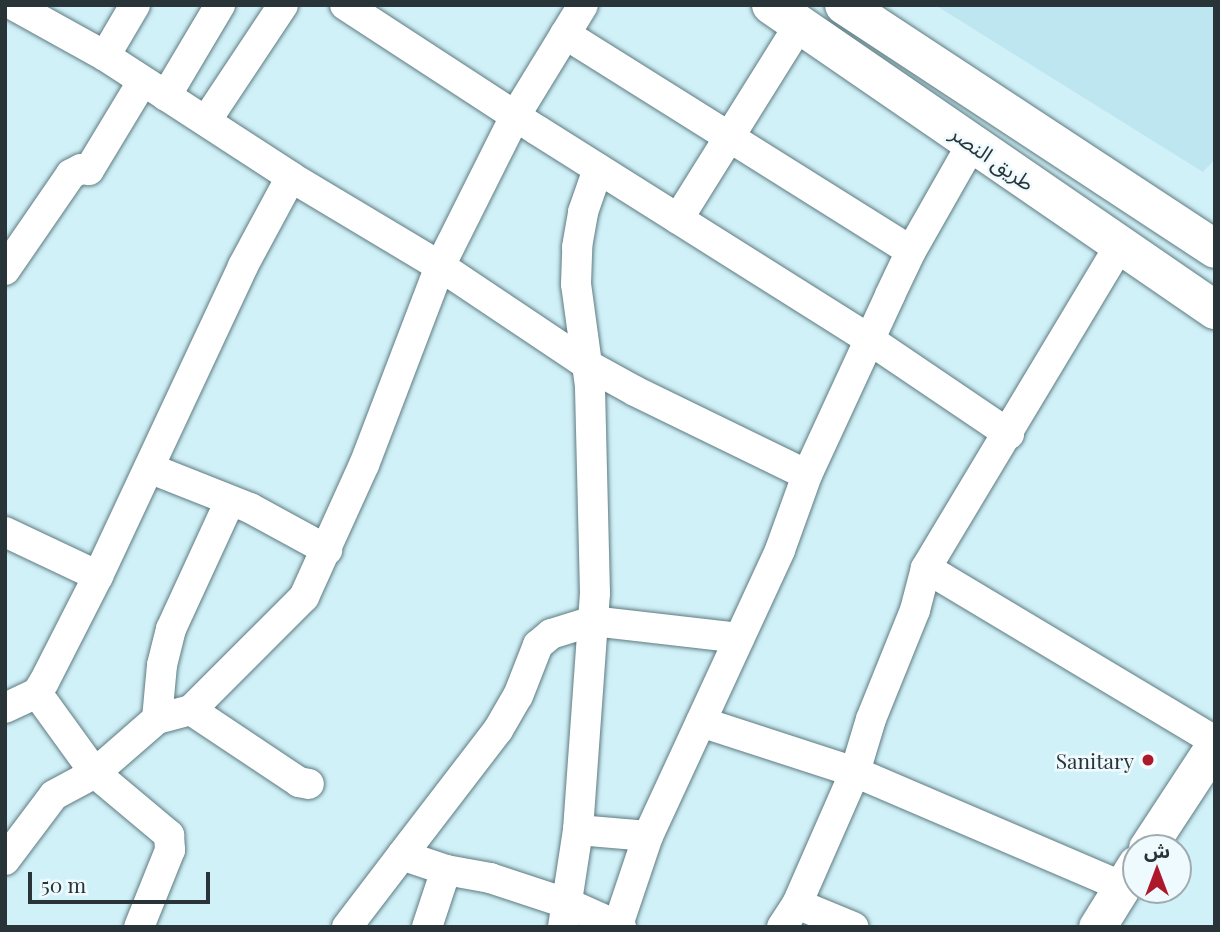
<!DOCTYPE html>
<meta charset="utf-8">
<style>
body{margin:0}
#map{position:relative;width:1220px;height:932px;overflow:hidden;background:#d1f1f8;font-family:"Playfair Display","Noto Sans Arabic",serif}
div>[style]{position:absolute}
.built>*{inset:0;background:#bee6f0}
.roads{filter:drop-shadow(0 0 2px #5e7b81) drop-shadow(0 0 2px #5e7b81)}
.minor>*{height:30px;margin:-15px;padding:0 15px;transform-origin:15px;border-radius:15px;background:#fff}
.tertiary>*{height:37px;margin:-18.5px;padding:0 18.5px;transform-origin:18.5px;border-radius:18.5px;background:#fff}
.primary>*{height:38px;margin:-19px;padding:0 19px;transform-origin:19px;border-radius:19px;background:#fff}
.dots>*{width:19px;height:19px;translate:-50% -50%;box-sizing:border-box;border:4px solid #eefafd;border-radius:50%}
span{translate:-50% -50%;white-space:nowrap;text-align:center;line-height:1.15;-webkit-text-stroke:5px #eefafd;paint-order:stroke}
.street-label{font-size:21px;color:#283437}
.poi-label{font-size:21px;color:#283437}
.right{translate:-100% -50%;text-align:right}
.frame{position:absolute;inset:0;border:7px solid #283437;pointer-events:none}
.north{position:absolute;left:1122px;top:834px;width:70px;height:70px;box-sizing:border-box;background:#eefafd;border:2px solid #9fabae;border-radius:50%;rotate:0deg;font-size:19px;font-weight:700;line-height:28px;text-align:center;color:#283437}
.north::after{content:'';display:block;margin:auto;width:24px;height:32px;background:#ad182b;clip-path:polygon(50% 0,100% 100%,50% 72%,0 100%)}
.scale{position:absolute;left:28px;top:872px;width:182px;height:32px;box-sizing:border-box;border:4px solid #283437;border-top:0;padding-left:9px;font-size:21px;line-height:24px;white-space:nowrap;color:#283437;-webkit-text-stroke:5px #eefafd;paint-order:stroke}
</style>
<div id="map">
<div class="built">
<div style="clip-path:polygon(935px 5px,1215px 5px,1215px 159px,1203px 172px)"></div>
</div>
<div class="roads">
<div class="minor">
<div style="left:13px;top:5px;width:105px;rotate:29deg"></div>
<div style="left:105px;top:56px;width:222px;rotate:33deg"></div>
<div style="left:291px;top:177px;width:174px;rotate:30.9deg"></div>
<div style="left:440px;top:266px;width:178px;rotate:33.8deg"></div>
<div style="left:588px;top:365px;width:54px;rotate:29deg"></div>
<div style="left:635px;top:391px;width:191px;rotate:26deg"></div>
<div style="left:345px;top:5px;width:229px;rotate:33.1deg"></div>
<div style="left:537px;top:130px;width:394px;rotate:32.2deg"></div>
<div style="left:870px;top:340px;width:168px;rotate:34.1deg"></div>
<div style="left:565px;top:34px;width:408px;rotate:32.1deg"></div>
<div style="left:105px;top:56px;width:59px;rotate:-59.5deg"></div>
<div style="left:166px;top:96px;width:106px;rotate:-59.3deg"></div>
<div style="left:206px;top:121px;width:139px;rotate:-56.4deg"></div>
<div style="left:678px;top:219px;width:229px;rotate:-58deg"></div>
<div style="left:1120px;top:245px;width:377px;rotate:121deg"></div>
<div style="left:926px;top:568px;width:337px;rotate:30.9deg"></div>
<div style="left:5px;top:270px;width:116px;rotate:-55.5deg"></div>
<div style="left:71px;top:174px;width:11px;rotate:-27deg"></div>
<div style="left:81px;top:169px;width:8px;rotate:7deg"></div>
<div style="left:89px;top:170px;width:103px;rotate:-58.9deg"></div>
<div style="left:149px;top:468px;width:109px;rotate:21.6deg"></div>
<div style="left:250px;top:508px;width:88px;rotate:28.6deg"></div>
<div style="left:5px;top:532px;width:103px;rotate:25.3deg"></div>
<div style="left:37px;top:693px;width:99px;rotate:54.1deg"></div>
<div style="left:95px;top:773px;width:97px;rotate:40deg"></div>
<div style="left:169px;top:835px;width:15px;rotate:86deg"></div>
<div style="left:170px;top:850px;width:83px;rotate:111.9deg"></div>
<div style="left:5px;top:708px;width:35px;rotate:-25deg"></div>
<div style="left:37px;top:693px;width:13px;rotate:-58deg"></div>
<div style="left:44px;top:682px;width:119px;rotate:-63deg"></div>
<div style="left:98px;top:576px;width:342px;rotate:-64.9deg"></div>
<div style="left:243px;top:266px;width:101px;rotate:-61.7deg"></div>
<div style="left:191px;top:710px;width:130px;rotate:33.7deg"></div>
<div style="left:299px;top:782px;width:10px;rotate:11deg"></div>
<div style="left:157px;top:719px;width:54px;rotate:-84.7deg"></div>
<div style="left:162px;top:665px;width:37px;rotate:-76deg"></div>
<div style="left:171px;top:629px;width:141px;rotate:-65.3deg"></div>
<div style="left:701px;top:722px;width:162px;rotate:18deg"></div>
<div style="left:855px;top:772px;width:289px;rotate:23.2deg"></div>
<div style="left:578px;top:830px;width:70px;rotate:4.9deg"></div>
<div style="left:648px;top:836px;width:315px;rotate:-65.2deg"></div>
<div style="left:780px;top:550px;width:80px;rotate:-70.2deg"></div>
<div style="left:807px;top:475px;width:198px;rotate:-65.2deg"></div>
<div style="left:890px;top:295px;width:49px;rotate:-64.5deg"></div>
<div style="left:911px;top:251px;width:125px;rotate:-60.4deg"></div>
<div style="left:5px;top:860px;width:81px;rotate:-53deg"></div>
<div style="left:54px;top:795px;width:47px;rotate:-28.2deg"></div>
<div style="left:95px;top:773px;width:82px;rotate:-41.1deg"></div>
<div style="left:157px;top:719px;width:35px;rotate:-15deg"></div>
<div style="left:191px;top:710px;width:160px;rotate:-45deg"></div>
<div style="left:304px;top:597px;width:145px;rotate:-65.6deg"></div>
<div style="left:364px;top:465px;width:213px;rotate:-69.1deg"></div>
<div style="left:440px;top:266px;width:168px;rotate:-63.4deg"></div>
<div style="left:515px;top:116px;width:130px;rotate:-58.5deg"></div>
<div style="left:446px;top:870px;width:46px;rotate:-161.2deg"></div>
<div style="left:402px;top:855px;width:158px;rotate:-52.5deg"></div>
<div style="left:498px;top:730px;width:39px;rotate:-60deg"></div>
<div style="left:518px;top:696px;width:55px;rotate:-68.6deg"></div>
<div style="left:538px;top:645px;width:17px;rotate:-40deg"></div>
<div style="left:551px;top:634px;width:44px;rotate:-17.2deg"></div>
<div style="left:593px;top:621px;width:147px;rotate:6.6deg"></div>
<div style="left:797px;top:904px;width:61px;rotate:22.3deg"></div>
<div style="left:618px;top:925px;width:94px;rotate:-71.4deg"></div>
<div style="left:347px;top:927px;width:91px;rotate:-52.6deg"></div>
<div style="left:427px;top:927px;width:60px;rotate:-71.6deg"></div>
<div style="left:446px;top:870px;width:45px;rotate:10.3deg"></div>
<div style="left:490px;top:878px;width:83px;rotate:18.2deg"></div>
<div style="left:569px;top:904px;width:57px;rotate:23.9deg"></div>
<div style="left:563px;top:927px;width:98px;rotate:-81.2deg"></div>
<div style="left:578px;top:830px;width:238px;rotate:-85.9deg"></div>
<div style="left:595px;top:593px;width:207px;rotate:-91.4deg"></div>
<div style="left:590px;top:386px;width:103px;rotate:-97.8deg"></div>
<div style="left:576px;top:284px;width:37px;rotate:-88deg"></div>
<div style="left:577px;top:247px;width:36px;rotate:-80deg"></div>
<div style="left:583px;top:212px;width:46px;rotate:-70.8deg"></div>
<div style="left:782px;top:927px;width:27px;rotate:-57deg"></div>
<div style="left:797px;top:904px;width:144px;rotate:-66.3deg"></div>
<div style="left:855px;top:772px;width:55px;rotate:-73.2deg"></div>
<div style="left:871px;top:719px;width:118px;rotate:-68deg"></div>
<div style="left:915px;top:610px;width:43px;rotate:-75.3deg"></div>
</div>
<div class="tertiary">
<div style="left:1147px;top:848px;width:124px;rotate:-56.8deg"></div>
<div style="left:1097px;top:927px;width:74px;rotate:-58.2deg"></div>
</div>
<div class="primary">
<div style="left:771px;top:5px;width:539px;rotate:34.49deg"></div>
<div style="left:844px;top:5px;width:444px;rotate:33.3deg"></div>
</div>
</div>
<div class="dots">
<div style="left:1148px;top:760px;background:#ad182b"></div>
</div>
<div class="street-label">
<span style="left:993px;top:157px;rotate:35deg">طريق النصر</span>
</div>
<div class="poi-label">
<span class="right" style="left:1134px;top:760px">Sanitary</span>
</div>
<div class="frame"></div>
<div class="north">ش</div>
<div class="scale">50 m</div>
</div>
